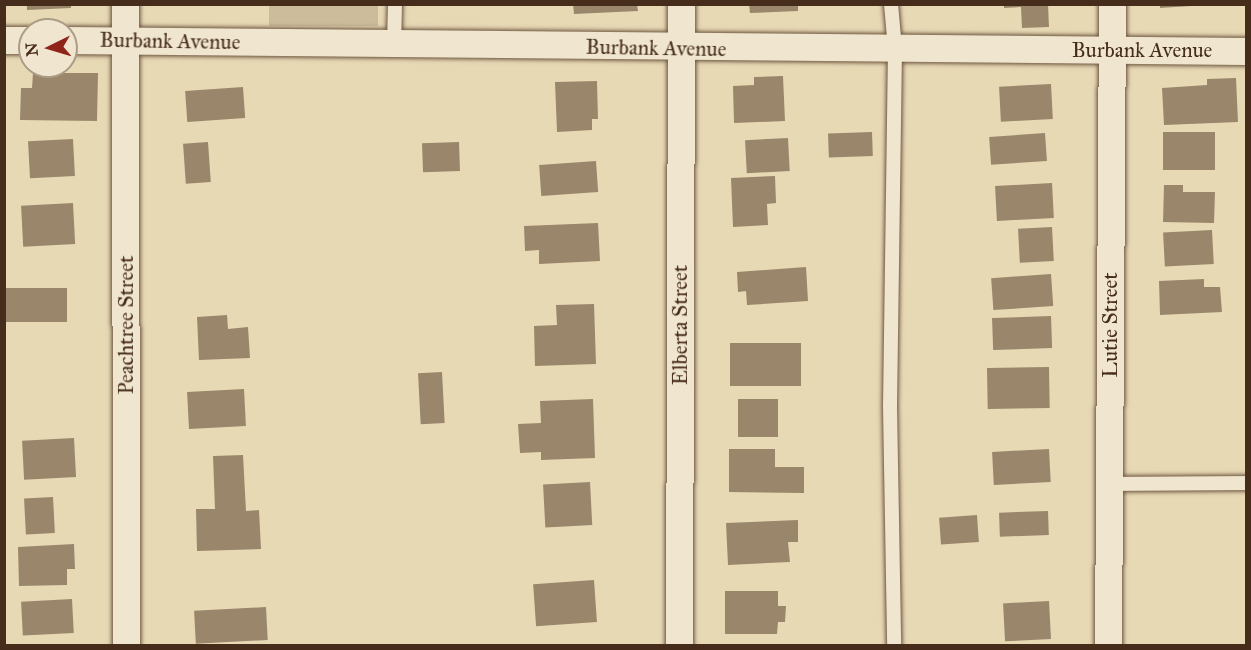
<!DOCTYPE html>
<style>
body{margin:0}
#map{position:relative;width:1251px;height:650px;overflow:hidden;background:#e8d9b5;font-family:"IM FELL Great Primer",serif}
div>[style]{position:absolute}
.green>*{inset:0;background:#ccbc9b;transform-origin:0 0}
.building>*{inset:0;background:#9a866b;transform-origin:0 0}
.roads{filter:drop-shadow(0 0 2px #6e5741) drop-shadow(0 0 2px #6e5741)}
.service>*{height:14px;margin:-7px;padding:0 7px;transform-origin:7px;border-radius:7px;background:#f0e6cf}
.minor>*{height:27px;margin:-13.5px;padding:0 13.5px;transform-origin:13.5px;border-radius:13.5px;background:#f0e6cf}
span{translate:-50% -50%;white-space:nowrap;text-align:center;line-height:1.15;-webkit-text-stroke:5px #f0e6cf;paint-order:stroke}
.street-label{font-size:21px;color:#462c1a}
.frame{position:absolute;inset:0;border:6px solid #462c1a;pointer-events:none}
.north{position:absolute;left:18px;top:18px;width:60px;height:60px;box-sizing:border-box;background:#f0e6cf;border:2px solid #ac9c87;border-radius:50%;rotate:265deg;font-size:16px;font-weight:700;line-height:24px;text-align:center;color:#462c1a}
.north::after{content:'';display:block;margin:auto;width:21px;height:27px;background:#8f2418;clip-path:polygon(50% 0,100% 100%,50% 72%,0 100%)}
</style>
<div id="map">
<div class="green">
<div style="left:269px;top:5px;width:109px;height:21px"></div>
</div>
<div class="building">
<div style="clip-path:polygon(27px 4px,71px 4px,71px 8px,27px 10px)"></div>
<div style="clip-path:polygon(573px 4px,637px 4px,638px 11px,574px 14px)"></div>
<div style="clip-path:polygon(749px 4px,798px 4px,798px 11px,750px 13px)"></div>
<div style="clip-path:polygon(1004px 4px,1048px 4px,1049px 27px,1022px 28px,1021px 7px,1004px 8px)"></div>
<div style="clip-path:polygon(1160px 4px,1191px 4px,1191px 6px,1160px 8px)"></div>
<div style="clip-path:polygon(33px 73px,98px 73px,97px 121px,20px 120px,21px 88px,32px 88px)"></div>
<div style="clip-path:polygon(783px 76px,785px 121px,734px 123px,733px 86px,754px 85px,754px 77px)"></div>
<div style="clip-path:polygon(1236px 78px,1238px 122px,1164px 125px,1162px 88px,1207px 85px,1207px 79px)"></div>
<div style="clip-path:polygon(597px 81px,598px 119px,592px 119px,592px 130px,557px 132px,555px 82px)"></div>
<div style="left:1051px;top:84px;width:35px;height:52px;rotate:87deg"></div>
<div style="left:243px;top:87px;width:31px;height:58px;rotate:86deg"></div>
<div style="left:872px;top:132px;width:24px;height:44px;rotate:88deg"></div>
<div style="left:1163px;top:132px;width:52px;height:38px"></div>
<div style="left:1045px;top:133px;width:28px;height:56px;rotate:86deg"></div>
<div style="left:788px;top:138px;width:33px;height:43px;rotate:87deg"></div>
<div style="left:73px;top:139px;width:37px;height:45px;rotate:87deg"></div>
<div style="left:208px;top:142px;width:40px;height:25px;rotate:86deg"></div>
<div style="left:459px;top:142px;width:29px;height:37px;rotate:88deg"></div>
<div style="left:596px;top:161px;width:31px;height:57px;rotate:86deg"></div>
<div style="clip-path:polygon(775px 176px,776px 203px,767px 204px,768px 225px,733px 227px,731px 178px)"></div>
<div style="left:1052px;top:183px;width:35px;height:57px;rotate:87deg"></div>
<div style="clip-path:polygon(1164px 185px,1183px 185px,1183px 192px,1215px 192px,1214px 223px,1163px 222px)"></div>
<div style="left:73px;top:203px;width:41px;height:52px;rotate:87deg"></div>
<div style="clip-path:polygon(598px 223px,600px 261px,539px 264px,539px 250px,525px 251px,524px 226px)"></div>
<div style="left:1052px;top:227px;width:34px;height:34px;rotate:87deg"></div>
<div style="left:1212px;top:230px;width:34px;height:49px;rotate:87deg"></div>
<div style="clip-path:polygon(806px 267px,808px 301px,747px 305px,746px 291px,738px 292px,737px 272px)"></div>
<div style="left:1051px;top:274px;width:32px;height:60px;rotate:86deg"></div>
<div style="clip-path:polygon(1204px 279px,1204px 287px,1220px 287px,1222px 312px,1160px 315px,1159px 281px)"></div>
<div style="left:6px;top:288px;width:61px;height:34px"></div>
<div style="clip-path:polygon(594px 304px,596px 364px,535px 366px,534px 326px,557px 325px,556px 305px)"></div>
<div style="clip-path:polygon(227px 315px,228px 329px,248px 327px,250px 358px,199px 360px,197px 317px)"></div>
<div style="left:1051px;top:316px;width:32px;height:59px;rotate:88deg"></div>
<div style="left:730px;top:343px;width:71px;height:43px"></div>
<div style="left:1049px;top:367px;width:41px;height:62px;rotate:89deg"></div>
<div style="left:442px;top:372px;width:51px;height:24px;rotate:87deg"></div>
<div style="left:244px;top:389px;width:37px;height:57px;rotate:87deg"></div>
<div style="clip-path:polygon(593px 399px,595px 458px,541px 460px,541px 452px,520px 453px,518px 424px,541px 423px,540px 401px)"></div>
<div style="left:738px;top:399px;width:40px;height:38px"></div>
<div style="left:74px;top:438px;width:39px;height:52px;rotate:87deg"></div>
<div style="clip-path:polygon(729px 449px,775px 449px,775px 467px,804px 467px,804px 493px,729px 492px)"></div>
<div style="left:1049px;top:449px;width:33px;height:57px;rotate:87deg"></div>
<div style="clip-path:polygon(243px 455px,246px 511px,259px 510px,261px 549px,197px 551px,196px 509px,215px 509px,213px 456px)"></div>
<div style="left:590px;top:482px;width:43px;height:47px;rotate:87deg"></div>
<div style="left:53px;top:497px;width:36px;height:29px;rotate:87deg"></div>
<div style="left:1048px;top:511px;width:24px;height:49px;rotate:88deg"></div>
<div style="left:977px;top:515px;width:27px;height:38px;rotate:86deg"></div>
<div style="clip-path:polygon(798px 520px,798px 542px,788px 542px,790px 562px,728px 565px,726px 523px)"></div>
<div style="clip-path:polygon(74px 544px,75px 569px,67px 569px,67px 585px,19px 586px,18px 547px)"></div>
<div style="left:594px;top:580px;width:42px;height:61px;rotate:86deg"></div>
<div style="clip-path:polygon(725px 591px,778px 591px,778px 606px,786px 606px,785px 622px,778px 622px,777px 634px,725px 634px)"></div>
<div style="left:72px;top:599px;width:34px;height:51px;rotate:87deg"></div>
<div style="left:1049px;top:601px;width:38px;height:46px;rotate:87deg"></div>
<div style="left:266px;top:607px;width:33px;height:72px;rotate:87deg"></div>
</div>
<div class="roads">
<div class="service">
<div style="left:891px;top:4px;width:45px;rotate:84.9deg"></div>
<div style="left:895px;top:49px;width:357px;rotate:90.8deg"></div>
<div style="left:890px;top:406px;width:240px;rotate:89deg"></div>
<div style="left:394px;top:45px;width:41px;rotate:-88.6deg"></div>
<div style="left:1109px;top:484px;width:137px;rotate:-0.4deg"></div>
</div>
<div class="minor">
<div style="left:125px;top:4px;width:642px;rotate:89.91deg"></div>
<div style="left:4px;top:40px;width:26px"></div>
<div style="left:66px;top:40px;width:1180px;rotate:0.53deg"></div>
<div style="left:679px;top:646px;width:642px;rotate:-89.82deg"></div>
<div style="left:1108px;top:646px;width:642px;rotate:-89.64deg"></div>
</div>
</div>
<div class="street-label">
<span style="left:170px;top:41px;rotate:1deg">Burbank Avenue</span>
<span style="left:656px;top:48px;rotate:1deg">Burbank Avenue</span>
<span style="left:1142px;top:50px">Burbank Avenue</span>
<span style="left:126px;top:325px;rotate:-90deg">Peachtree Street</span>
<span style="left:680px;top:325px;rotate:-90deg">Elberta Street</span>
<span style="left:1110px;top:325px;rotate:-90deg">Lutie Street</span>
</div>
<div class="frame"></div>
<div class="north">N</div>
</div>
